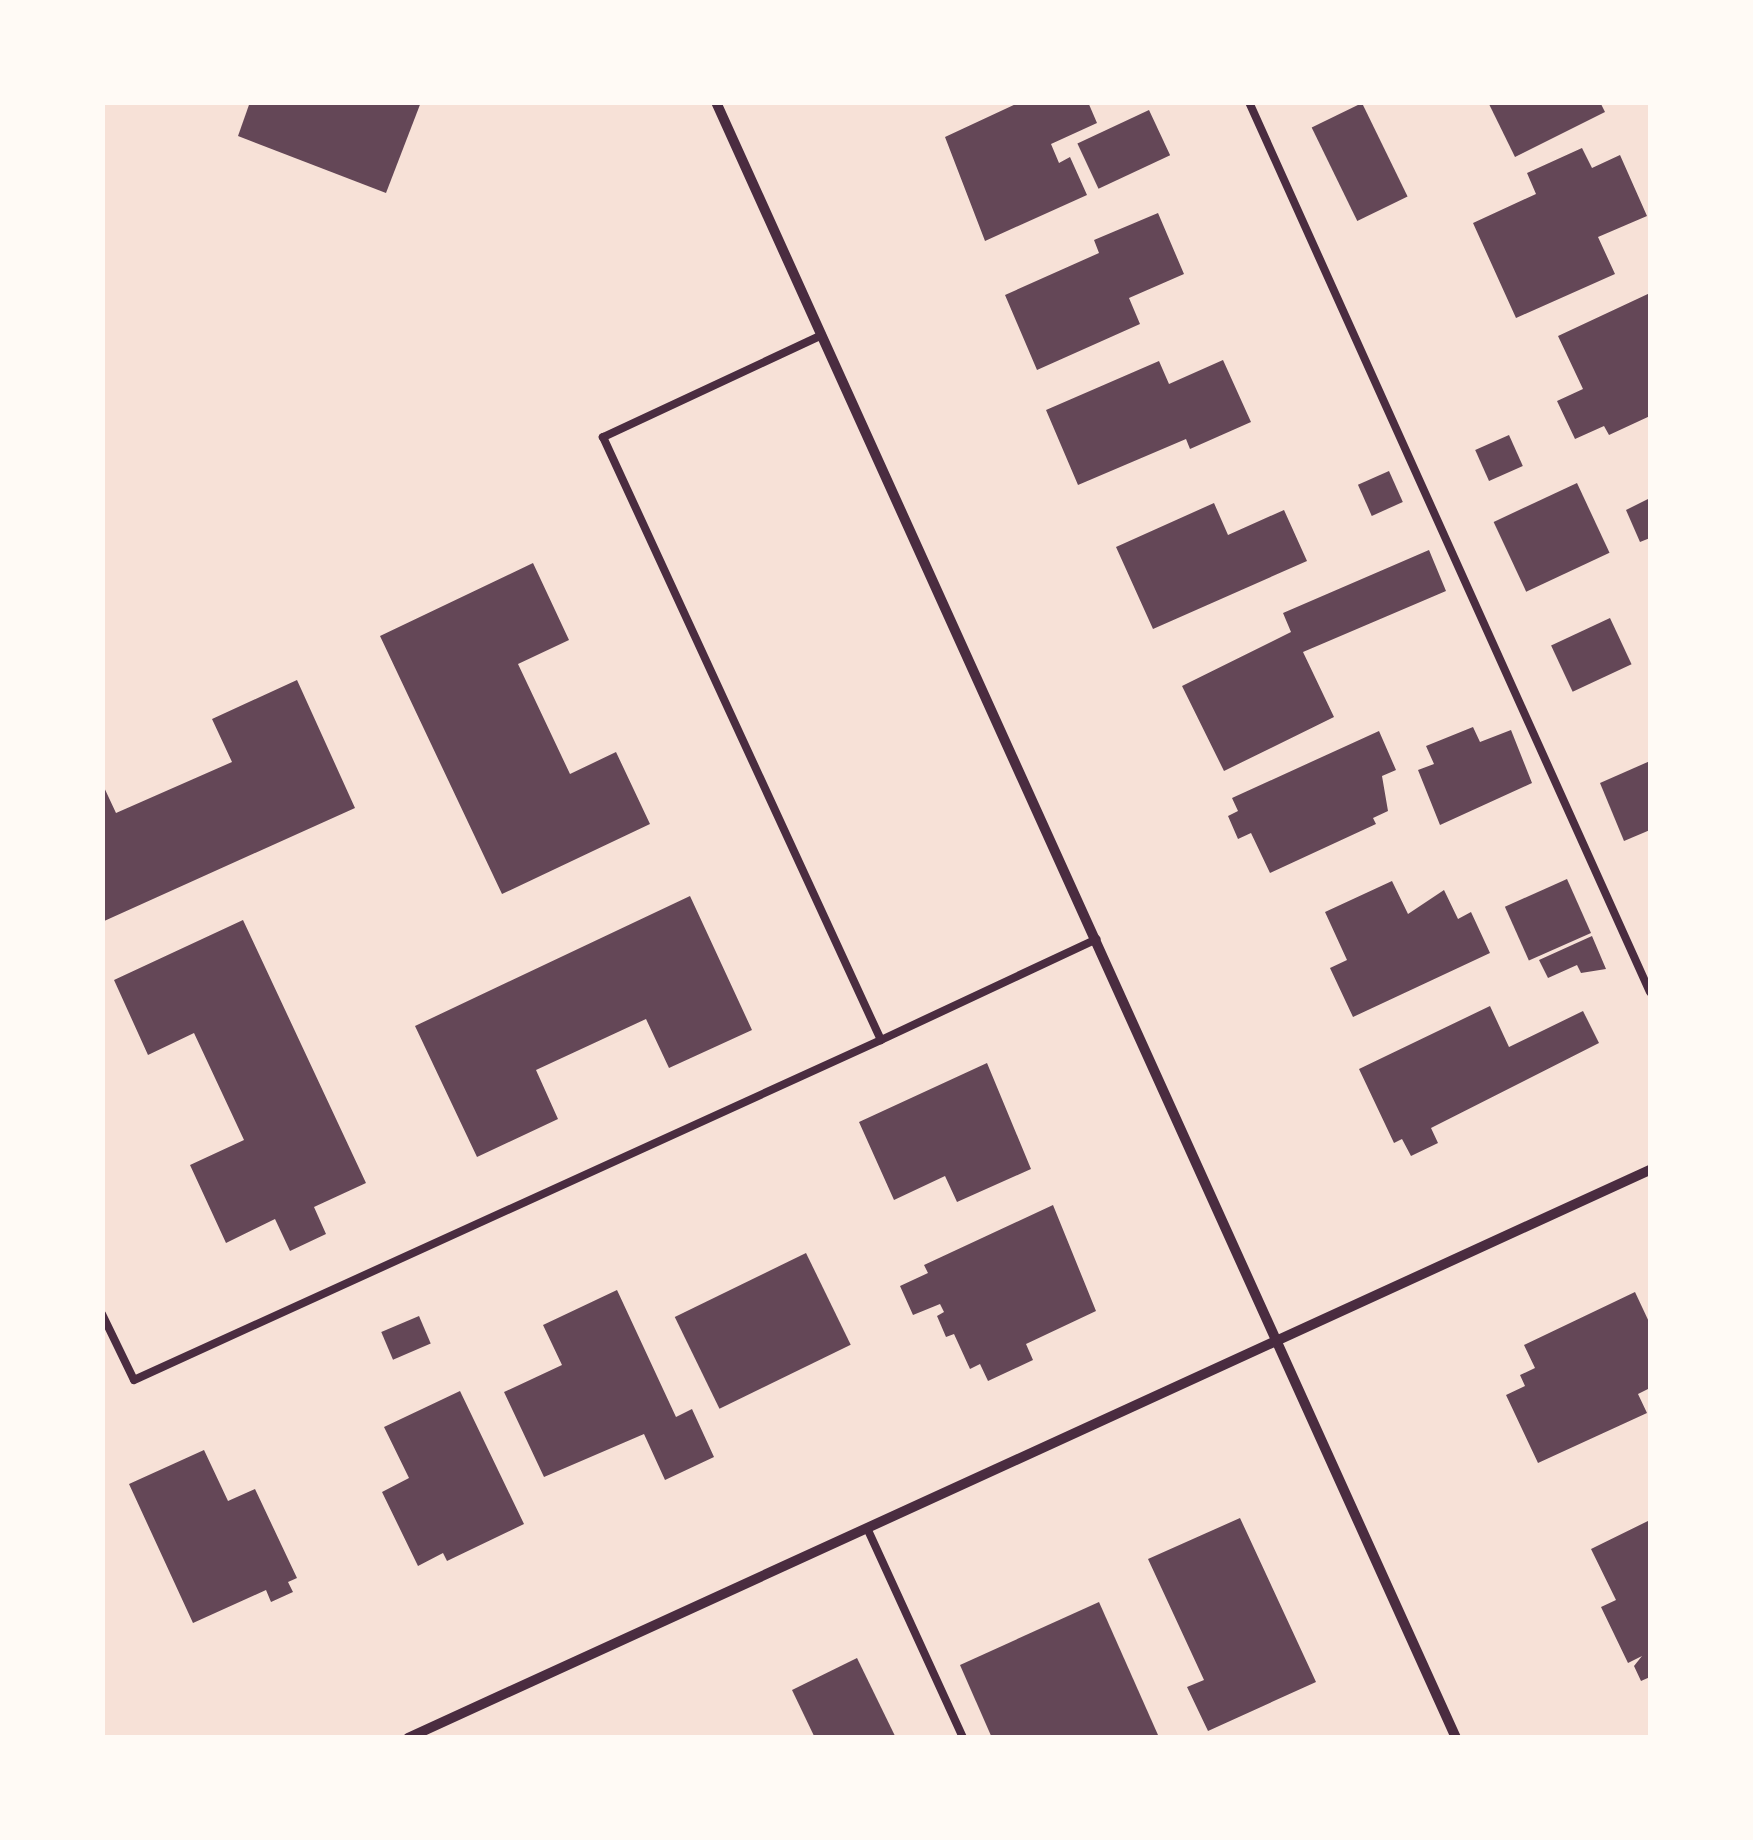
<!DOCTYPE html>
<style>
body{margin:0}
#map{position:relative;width:1753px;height:1840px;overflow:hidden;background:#f7e1d7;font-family:"Space Grotesk",sans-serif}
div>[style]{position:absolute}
.building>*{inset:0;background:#644757;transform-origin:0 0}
.service>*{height:8px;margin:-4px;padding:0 4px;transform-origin:4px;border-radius:4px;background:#4a2c40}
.minor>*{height:10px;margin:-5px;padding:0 5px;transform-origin:5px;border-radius:5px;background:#4a2c40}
span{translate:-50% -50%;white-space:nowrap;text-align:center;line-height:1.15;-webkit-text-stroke:10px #fffaf5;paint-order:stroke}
.frame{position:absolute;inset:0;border:105px solid #fffaf5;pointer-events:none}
</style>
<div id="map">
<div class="building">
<div style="clip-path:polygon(250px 102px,421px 102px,386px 193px,238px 136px)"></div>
<div style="clip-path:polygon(1020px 102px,1088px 102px,1097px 123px,1051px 144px,1059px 163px,1070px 157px,1087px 195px,985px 241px,945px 137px)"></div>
<div style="clip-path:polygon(1488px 102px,1600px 102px,1605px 112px,1515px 157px)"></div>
<div style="left:1362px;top:103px;width:104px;height:56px;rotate:64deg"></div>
<div style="left:1149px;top:110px;width:50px;height:79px;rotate:65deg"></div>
<div style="clip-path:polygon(1582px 148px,1592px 168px,1620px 155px,1647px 216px,1598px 237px,1615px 274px,1516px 318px,1473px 223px,1536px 194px,1527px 173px)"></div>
<div style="clip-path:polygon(1158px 213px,1184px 274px,1129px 298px,1140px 324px,1037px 370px,1005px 295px,1099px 253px,1094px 240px)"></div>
<div style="clip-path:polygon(1650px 293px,1650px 416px,1609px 435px,1604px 426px,1575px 439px,1557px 401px,1583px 389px,1558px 336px)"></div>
<div style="clip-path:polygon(1223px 360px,1251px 422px,1190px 449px,1186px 439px,1078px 485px,1046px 410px,1159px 361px,1169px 384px)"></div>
<div style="left:1509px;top:435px;width:34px;height:37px;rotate:66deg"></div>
<div style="left:1389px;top:471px;width:34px;height:34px;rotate:66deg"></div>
<div style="left:1577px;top:483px;width:77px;height:92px;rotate:65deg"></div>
<div style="clip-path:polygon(1650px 498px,1650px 538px,1640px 542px,1626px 510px)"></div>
<div style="clip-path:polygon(1214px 503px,1228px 535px,1284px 510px,1307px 561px,1153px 629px,1116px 547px)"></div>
<div style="clip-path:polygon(1429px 550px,1446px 591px,1303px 652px,1334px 717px,1224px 771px,1182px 686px,1291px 632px,1283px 613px)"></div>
<div style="clip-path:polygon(533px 563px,569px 640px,518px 664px,570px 774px,616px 752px,650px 824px,502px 894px,380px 636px)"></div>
<div style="left:1610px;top:618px;width:51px;height:65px;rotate:65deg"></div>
<div style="clip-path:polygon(297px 680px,355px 808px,102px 922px,102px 783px,116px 813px,232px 762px,212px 719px)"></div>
<div style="clip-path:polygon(1473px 727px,1480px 742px,1511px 730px,1532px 783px,1440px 825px,1418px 770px,1434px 764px,1426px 746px)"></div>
<div style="clip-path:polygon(1379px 731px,1396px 770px,1382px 776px,1388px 811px,1373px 818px,1376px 824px,1270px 873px,1251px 833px,1238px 839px,1228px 816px,1238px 811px,1232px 798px)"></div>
<div style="clip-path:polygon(1650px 761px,1650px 830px,1624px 841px,1600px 783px)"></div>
<div style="left:1567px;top:879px;width:59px;height:68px;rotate:66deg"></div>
<div style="clip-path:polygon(1392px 881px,1408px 914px,1444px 890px,1458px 919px,1471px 912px,1490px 953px,1353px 1017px,1330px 968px,1347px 960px,1325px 912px)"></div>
<div style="clip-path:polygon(690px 896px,752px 1030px,669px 1068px,646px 1019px,536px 1070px,558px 1119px,477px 1157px,415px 1026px)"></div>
<div style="clip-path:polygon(243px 920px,366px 1183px,314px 1207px,326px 1234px,290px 1251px,275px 1219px,226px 1243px,190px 1165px,244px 1140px,194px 1033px,148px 1055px,114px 980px)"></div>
<div style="clip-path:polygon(1592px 936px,1606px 969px,1581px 973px,1577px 965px,1548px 978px,1539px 960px)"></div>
<div style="clip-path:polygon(1490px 1006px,1509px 1047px,1583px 1011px,1599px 1043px,1431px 1128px,1438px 1143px,1411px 1156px,1402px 1139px,1394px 1143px,1359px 1069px)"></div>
<div style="clip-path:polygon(987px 1063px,1031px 1169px,957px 1202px,945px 1176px,894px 1200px,859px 1122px)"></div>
<div style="clip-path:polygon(1053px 1205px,1096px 1311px,1026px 1344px,1033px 1360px,988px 1381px,980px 1364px,970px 1369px,954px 1334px,946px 1337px,937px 1316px,944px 1312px,940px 1304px,913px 1315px,900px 1286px,928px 1273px,924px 1265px)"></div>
<div style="left:806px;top:1253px;width:102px;height:146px;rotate:64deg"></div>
<div style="clip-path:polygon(617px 1290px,676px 1417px,692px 1409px,714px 1457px,665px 1480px,644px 1434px,544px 1477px,504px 1392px,562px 1365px,543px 1325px)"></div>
<div style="clip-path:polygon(1635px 1292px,1650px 1324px,1650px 1388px,1638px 1394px,1647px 1413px,1538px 1463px,1506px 1395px,1525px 1386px,1520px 1375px,1535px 1368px,1524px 1345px)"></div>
<div style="left:419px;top:1316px;width:30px;height:41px;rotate:67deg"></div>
<div style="clip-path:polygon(460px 1391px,524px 1524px,447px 1561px,443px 1553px,418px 1566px,382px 1492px,409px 1478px,384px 1427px)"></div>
<div style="clip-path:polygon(204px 1450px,228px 1501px,255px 1489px,297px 1578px,288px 1582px,293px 1592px,271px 1602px,266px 1590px,193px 1623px,129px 1484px)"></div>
<div style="clip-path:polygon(1240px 1518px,1316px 1682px,1208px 1731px,1187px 1687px,1204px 1680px,1148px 1559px)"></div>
<div style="clip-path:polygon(1650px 1520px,1650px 1677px,1641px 1681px,1634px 1666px,1642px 1656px,1628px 1663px,1601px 1607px,1616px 1600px,1591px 1549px)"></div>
<div style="clip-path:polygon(1099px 1602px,1158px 1735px,992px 1738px,960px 1665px)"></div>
<div style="clip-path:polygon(857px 1658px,896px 1738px,815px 1738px,792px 1690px)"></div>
</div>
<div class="service">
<div style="left:1249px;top:102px;width:976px;rotate:65.75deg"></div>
<div style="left:822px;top:335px;width:242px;rotate:155deg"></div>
<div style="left:603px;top:437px;width:664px;rotate:65.25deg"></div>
<div style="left:881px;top:1040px;width:238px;rotate:-25.1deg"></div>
<div style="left:102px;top:1314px;width:73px;rotate:64.1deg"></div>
<div style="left:134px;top:1380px;width:821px;rotate:-24.47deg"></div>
<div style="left:867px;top:1528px;width:231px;rotate:65.4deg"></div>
</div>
<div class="minor">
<div style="left:716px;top:102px;width:1796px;rotate:65.66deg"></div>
<div style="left:408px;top:1738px;width:1366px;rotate:-24.58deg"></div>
</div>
<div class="frame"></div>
</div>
